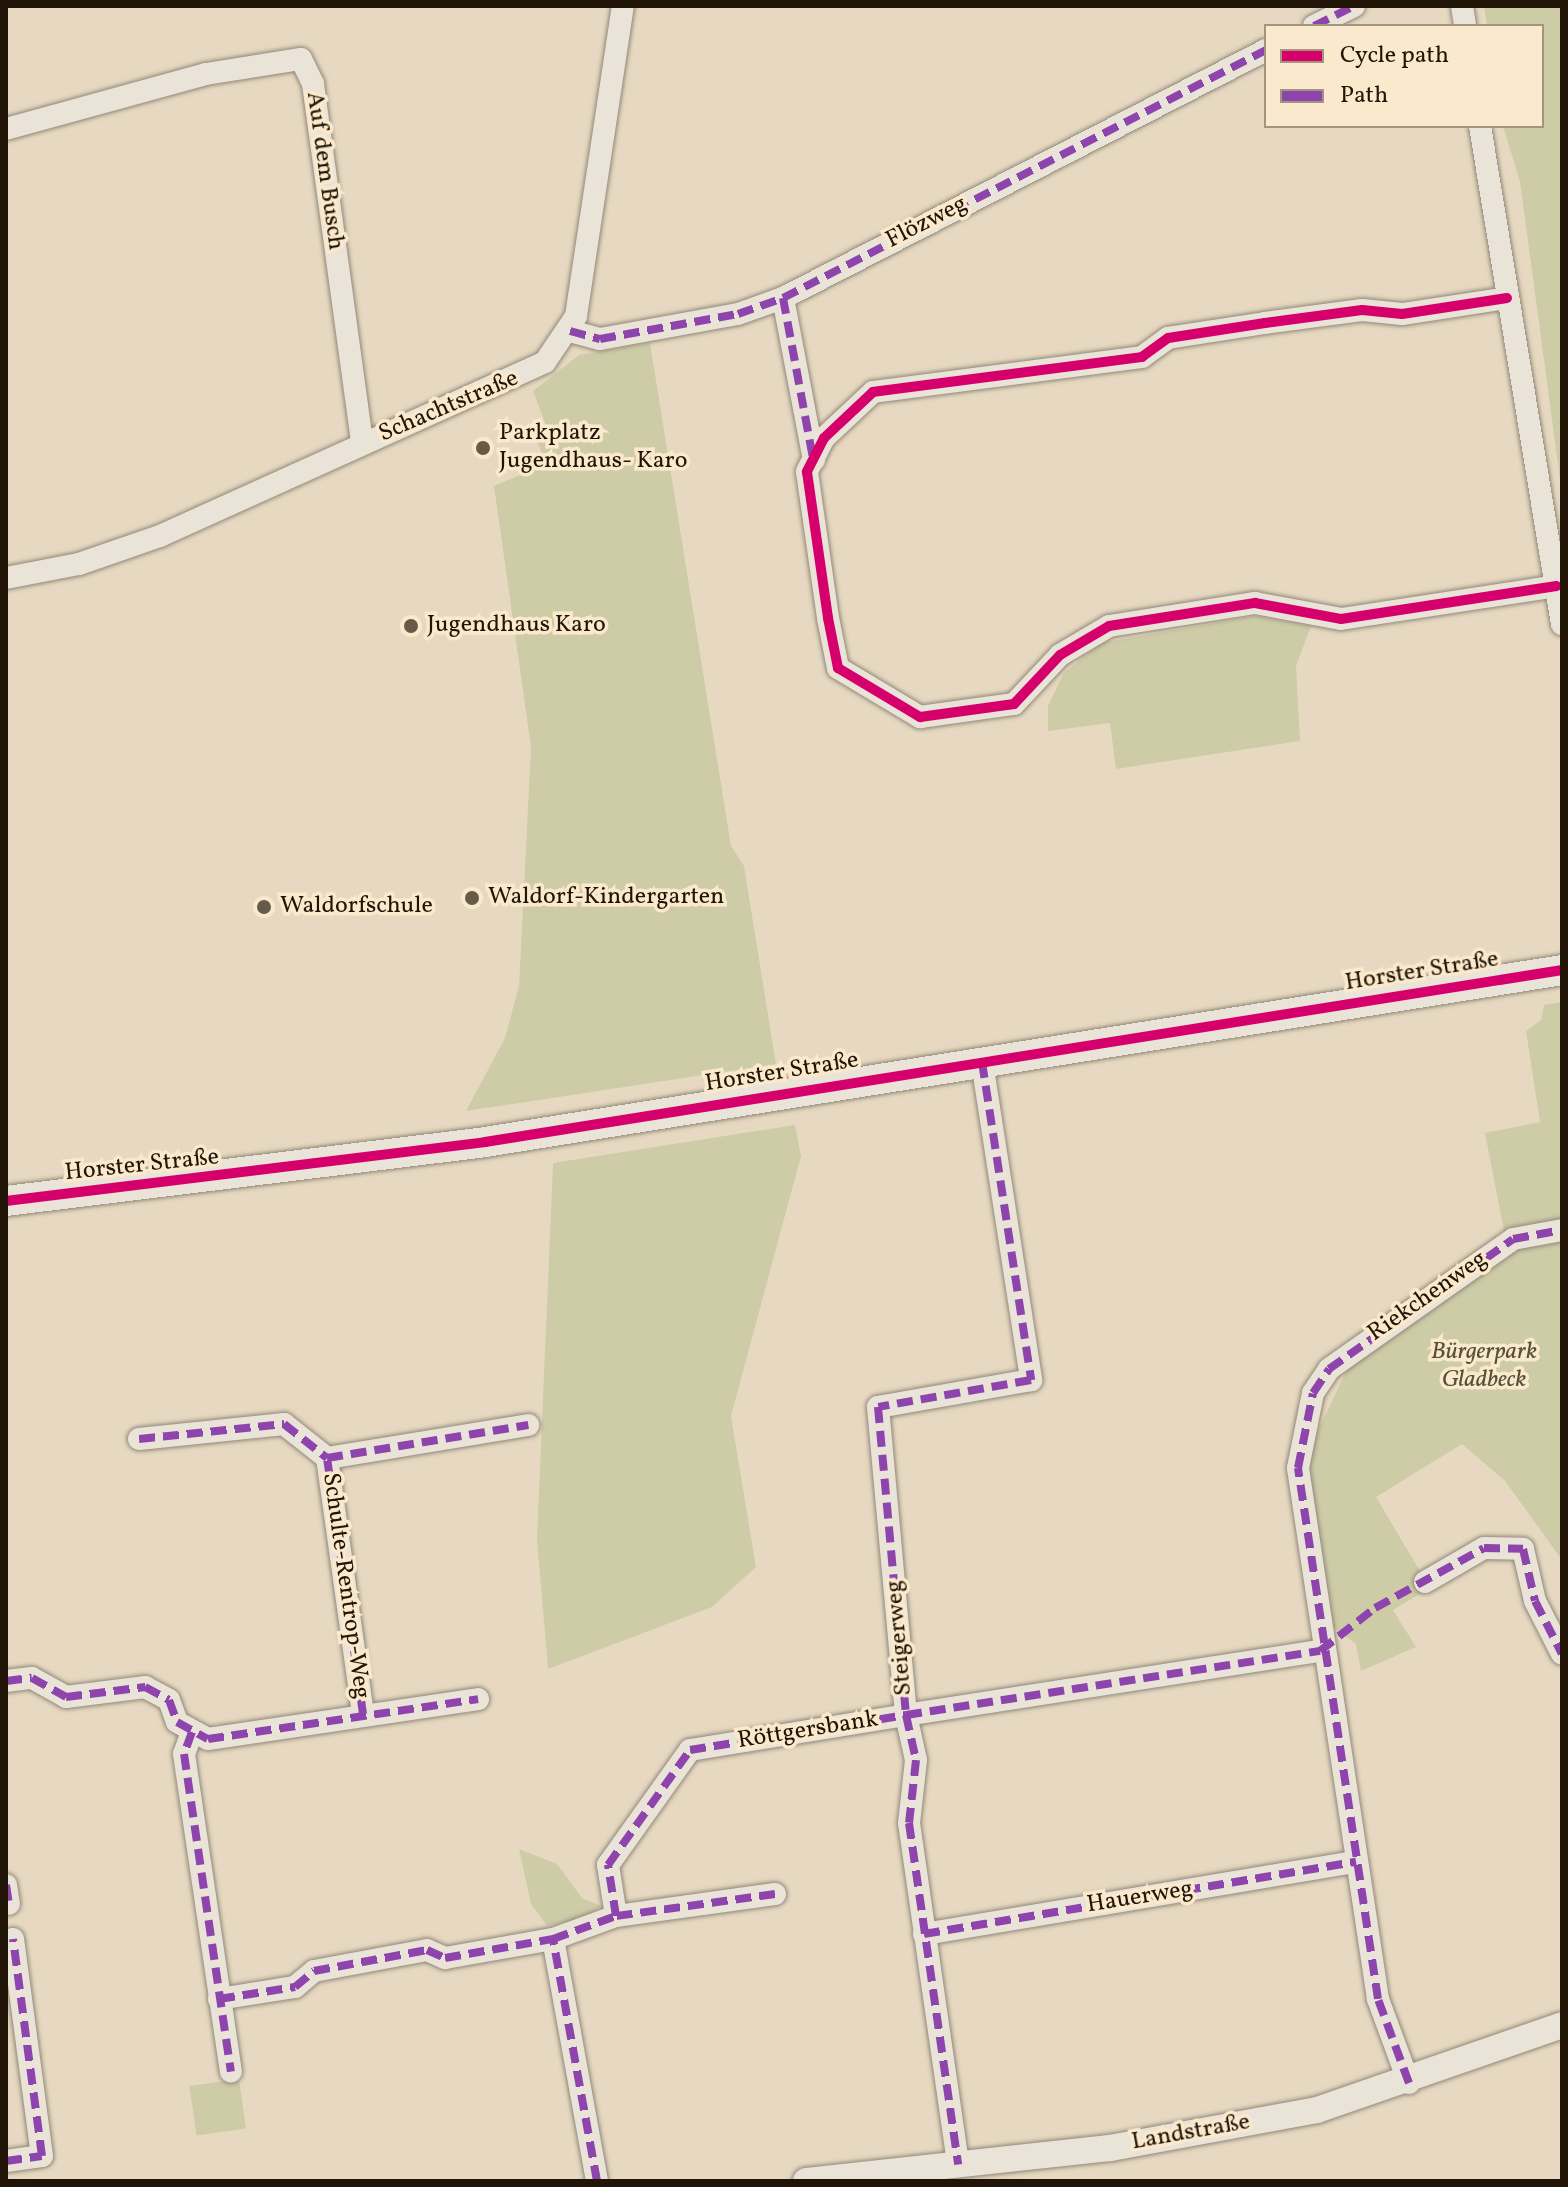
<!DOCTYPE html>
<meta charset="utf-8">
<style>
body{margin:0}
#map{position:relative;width:1568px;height:2187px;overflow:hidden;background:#e7d9c1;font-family:Vollkorn,serif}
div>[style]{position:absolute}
.green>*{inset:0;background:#cdcca7;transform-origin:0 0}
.roads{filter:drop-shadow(0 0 2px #918879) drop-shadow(0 0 2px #918879)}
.minor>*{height:22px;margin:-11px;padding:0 11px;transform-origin:11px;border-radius:11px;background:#eae3d7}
.tertiary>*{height:26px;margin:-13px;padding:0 13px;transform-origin:13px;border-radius:13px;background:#eae3d7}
.secondary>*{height:30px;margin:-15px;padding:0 15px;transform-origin:15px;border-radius:15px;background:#eae3d7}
.quiet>*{height:8px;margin-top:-4px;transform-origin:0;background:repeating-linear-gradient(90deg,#8e44ad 0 16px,transparent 0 24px)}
.cycleway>*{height:10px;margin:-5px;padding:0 5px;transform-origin:5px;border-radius:5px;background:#d6006c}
.dots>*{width:22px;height:22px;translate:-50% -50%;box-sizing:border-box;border:4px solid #fae9cc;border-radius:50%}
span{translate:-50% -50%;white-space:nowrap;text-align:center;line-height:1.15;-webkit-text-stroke:7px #fae9cc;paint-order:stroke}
.street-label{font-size:24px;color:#211507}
.poi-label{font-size:24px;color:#211507}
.left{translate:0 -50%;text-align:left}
.park-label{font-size:24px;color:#565237;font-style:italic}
.frame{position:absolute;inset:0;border:8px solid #211507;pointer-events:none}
.legend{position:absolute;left:1264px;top:24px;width:280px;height:104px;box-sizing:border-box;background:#fae9cc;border:2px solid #a3947d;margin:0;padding:10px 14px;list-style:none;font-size:24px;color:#211507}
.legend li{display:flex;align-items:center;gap:16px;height:40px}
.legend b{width:40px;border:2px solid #a3947d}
</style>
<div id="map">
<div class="green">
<div style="clip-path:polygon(1484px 6px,1562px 6px,1562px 494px,1520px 182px,1503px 126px,1542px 126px,1542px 26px,1487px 26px)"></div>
<div style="clip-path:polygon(650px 343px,731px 846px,744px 866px,776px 1064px,466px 1111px,505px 1038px,519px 986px,531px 747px,494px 486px,546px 464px,537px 441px,550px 436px,533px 391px,579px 355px)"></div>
<div style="clip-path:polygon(1255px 616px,1311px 626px,1296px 666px,1300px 741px,1116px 769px,1110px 723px,1048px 731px,1048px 706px,1064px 673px,1101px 643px)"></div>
<div style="clip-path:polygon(1562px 1002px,1562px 1560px,1505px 1481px,1462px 1444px,1376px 1497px,1430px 1588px,1393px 1610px,1416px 1647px,1361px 1671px,1356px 1644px,1329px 1624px,1304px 1460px,1351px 1361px,1509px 1257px,1485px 1133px,1540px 1122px,1526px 1031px,1541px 1020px,1544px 1005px)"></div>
<div style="clip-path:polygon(795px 1125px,801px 1156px,731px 1416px,756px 1567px,712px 1607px,548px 1669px,537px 1540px,553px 1163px)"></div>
<div style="clip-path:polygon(519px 1849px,557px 1864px,582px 1898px,601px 1906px,584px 1918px,547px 1926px,531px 1904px)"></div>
<div style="left:239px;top:2079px;width:50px;height:50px;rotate:82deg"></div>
</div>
<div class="roads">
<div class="minor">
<div style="left:1462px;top:6px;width:20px;rotate:81deg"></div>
<div style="left:1314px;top:26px;width:45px;rotate:-26.6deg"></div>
<div style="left:1480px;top:126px;width:505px;rotate:80.65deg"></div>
<div style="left:6px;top:129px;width:207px;rotate:-15.4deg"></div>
<div style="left:206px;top:74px;width:96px;rotate:-9deg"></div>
<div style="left:301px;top:59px;width:28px;rotate:64deg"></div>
<div style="left:313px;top:84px;width:363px;rotate:82.2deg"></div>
<div style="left:783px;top:298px;width:165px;rotate:79.2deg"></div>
<div style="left:1507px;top:298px;width:106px;rotate:171.3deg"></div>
<div style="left:1402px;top:314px;width:40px;rotate:-174.3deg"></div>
<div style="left:1362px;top:310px;width:98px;rotate:172.4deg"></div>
<div style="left:1265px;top:323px;width:98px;rotate:171.2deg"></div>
<div style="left:1168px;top:338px;width:32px;rotate:144deg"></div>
<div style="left:1142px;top:357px;width:271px;rotate:172.6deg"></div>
<div style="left:873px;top:392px;width:67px;rotate:136.8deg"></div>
<div style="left:824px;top:438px;width:38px;rotate:117deg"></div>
<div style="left:807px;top:472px;width:148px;rotate:81.8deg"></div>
<div style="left:828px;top:618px;width:51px;rotate:78.7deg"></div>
<div style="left:838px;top:668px;width:96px;rotate:30.9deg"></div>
<div style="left:920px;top:717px;width:95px;rotate:-7.9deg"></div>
<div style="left:1014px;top:704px;width:67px;rotate:-46.8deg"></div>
<div style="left:1060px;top:655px;width:57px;rotate:-30.6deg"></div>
<div style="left:1109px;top:626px;width:148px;rotate:-9deg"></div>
<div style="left:1255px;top:603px;width:87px;rotate:10.5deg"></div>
<div style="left:1341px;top:619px;width:218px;rotate:-8.7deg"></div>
<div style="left:570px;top:331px;width:31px;rotate:15deg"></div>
<div style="left:600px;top:339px;width:140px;rotate:-10.3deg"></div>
<div style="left:738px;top:314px;width:48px;rotate:-19.6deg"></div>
<div style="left:783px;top:298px;width:543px;rotate:-27.18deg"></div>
<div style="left:6px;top:578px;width:74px;rotate:-10.9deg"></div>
<div style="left:79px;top:564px;width:86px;rotate:-19.1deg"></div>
<div style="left:160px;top:536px;width:422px;rotate:-24.3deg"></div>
<div style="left:545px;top:362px;width:55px;rotate:-56deg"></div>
<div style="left:576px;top:316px;width:314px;rotate:-81.4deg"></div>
<div style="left:982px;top:1062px;width:322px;rotate:81.2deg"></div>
<div style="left:1031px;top:1380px;width:155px;rotate:170deg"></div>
<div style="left:878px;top:1407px;width:309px;rotate:84.8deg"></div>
<div style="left:906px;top:1715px;width:419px;rotate:-8.8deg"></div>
<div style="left:139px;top:1439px;width:146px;rotate:-5.9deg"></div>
<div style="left:284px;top:1424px;width:55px;rotate:38.3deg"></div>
<div style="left:1425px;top:1582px;width:68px;rotate:-30deg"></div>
<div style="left:1484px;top:1548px;width:39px;rotate:1deg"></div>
<div style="left:1523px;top:1549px;width:53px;rotate:77deg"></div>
<div style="left:1535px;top:1601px;width:59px;rotate:63deg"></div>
<div style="left:6px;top:1681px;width:26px;rotate:-7deg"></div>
<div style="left:32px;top:1678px;width:39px;rotate:29deg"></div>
<div style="left:66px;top:1697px;width:80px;rotate:-7.2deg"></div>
<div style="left:145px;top:1687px;width:27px;rotate:28deg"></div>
<div style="left:169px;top:1700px;width:23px;rotate:70deg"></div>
<div style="left:177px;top:1722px;width:35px;rotate:29deg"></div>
<div style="left:208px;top:1739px;width:273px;rotate:-8.4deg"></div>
<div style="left:363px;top:1714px;width:259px;rotate:-98deg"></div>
<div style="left:327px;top:1458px;width:204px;rotate:-9.3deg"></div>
<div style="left:192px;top:1732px;width:23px;rotate:110deg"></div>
<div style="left:184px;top:1754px;width:321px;rotate:81.6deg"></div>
<div style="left:6px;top:1885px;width:19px;rotate:81deg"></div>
<div style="left:775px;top:1894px;width:161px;rotate:172.1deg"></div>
<div style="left:616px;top:1916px;width:52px;rotate:-98.9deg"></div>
<div style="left:608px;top:1865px;width:141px;rotate:-54.5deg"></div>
<div style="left:690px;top:1750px;width:219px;rotate:-9.2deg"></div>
<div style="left:906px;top:1715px;width:46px;rotate:77.5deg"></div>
<div style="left:916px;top:1760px;width:63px;rotate:96.3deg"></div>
<div style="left:909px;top:1823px;width:345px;rotate:81.8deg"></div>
<div style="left:924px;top:1934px;width:438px;rotate:-9.5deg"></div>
<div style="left:219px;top:1999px;width:77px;rotate:-9deg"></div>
<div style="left:295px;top:1987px;width:25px;rotate:-40deg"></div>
<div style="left:314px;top:1971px;width:115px;rotate:-10.5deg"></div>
<div style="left:427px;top:1950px;width:20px;rotate:24deg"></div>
<div style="left:445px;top:1958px;width:110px;rotate:-10deg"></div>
<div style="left:1409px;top:2083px;width:90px;rotate:-110.3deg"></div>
<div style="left:1378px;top:1999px;width:537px;rotate:-98.57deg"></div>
<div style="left:1298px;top:1468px;width:76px;rotate:-78.7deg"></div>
<div style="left:1313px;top:1393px;width:29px;rotate:-56deg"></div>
<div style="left:1329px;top:1369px;width:225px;rotate:-35.2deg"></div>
<div style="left:1513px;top:1239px;width:50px;rotate:-10.4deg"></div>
<div style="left:6px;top:2161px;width:36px;rotate:-8deg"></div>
<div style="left:42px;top:2156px;width:219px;rotate:-97.6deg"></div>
<div style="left:597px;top:2181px;width:246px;rotate:-100.3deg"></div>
<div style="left:553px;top:1939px;width:67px;rotate:-20.1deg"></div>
</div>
<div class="tertiary">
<div style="left:806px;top:2181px;width:306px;rotate:-6.2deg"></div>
<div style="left:1110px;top:2148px;width:210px;rotate:-10.4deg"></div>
<div style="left:1317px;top:2110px;width:259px;rotate:-19.1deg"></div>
</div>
<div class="secondary">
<div style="left:6px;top:1201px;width:483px;rotate:-7deg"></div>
<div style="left:485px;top:1142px;width:1091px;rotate:-9.07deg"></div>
</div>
</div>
<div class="quiet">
<div style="left:1314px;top:26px;width:45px;rotate:-26.6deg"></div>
<div style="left:783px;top:298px;width:164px;rotate:79.4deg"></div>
<div style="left:570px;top:331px;width:31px;rotate:15deg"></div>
<div style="left:600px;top:339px;width:140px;rotate:-10.3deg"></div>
<div style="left:738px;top:314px;width:48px;rotate:-19.6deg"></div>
<div style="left:783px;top:298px;width:543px;rotate:-27.18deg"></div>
<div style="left:982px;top:1062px;width:322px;rotate:81.2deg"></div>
<div style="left:1031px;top:1380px;width:155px;rotate:170deg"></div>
<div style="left:878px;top:1407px;width:309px;rotate:84.8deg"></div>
<div style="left:906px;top:1715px;width:419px;rotate:-8.8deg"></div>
<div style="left:1320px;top:1651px;width:70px;rotate:-38deg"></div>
<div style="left:1375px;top:1608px;width:124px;rotate:-28.8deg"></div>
<div style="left:1484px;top:1548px;width:39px;rotate:1deg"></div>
<div style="left:1523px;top:1549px;width:53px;rotate:77deg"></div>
<div style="left:1535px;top:1601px;width:59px;rotate:63deg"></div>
<div style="left:139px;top:1439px;width:146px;rotate:-5.9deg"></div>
<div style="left:284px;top:1424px;width:55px;rotate:38.3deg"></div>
<div style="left:6px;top:1681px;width:26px;rotate:-7deg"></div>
<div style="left:32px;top:1678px;width:39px;rotate:29deg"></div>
<div style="left:66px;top:1697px;width:80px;rotate:-7.2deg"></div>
<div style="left:145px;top:1687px;width:27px;rotate:28deg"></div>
<div style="left:169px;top:1700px;width:23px;rotate:70deg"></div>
<div style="left:177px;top:1722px;width:35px;rotate:29deg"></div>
<div style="left:208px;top:1739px;width:273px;rotate:-8.4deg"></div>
<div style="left:363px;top:1714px;width:259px;rotate:-98deg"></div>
<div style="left:327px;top:1458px;width:204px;rotate:-9.3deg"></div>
<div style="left:192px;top:1732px;width:23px;rotate:110deg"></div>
<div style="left:184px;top:1754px;width:321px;rotate:81.6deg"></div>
<div style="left:6px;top:1885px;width:19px;rotate:81deg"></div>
<div style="left:775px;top:1894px;width:161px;rotate:172.1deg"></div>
<div style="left:616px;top:1916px;width:52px;rotate:-98.9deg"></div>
<div style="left:608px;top:1865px;width:141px;rotate:-54.5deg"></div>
<div style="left:690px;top:1750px;width:219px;rotate:-9.2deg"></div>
<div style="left:906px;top:1715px;width:46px;rotate:77.5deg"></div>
<div style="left:916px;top:1760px;width:63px;rotate:96.3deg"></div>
<div style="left:909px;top:1823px;width:345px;rotate:81.8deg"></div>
<div style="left:924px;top:1934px;width:438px;rotate:-9.5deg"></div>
<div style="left:219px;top:1999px;width:77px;rotate:-9deg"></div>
<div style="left:295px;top:1987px;width:25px;rotate:-40deg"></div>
<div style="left:314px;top:1971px;width:115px;rotate:-10.5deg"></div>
<div style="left:427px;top:1950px;width:20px;rotate:24deg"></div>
<div style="left:445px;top:1958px;width:110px;rotate:-10deg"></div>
<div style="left:1409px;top:2083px;width:90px;rotate:-110.3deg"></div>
<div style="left:1378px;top:1999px;width:537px;rotate:-98.57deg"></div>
<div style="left:1298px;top:1468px;width:76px;rotate:-78.7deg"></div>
<div style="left:1313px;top:1393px;width:29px;rotate:-56deg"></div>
<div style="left:1329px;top:1369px;width:225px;rotate:-35.2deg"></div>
<div style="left:1513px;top:1239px;width:50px;rotate:-10.4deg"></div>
<div style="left:6px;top:2161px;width:36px;rotate:-8deg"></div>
<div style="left:42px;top:2156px;width:219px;rotate:-97.6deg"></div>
<div style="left:597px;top:2181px;width:246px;rotate:-100.3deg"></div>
<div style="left:553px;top:1939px;width:67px;rotate:-20.1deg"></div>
</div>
<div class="cycleway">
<div style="left:1507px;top:298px;width:106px;rotate:171.3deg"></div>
<div style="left:1402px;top:314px;width:40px;rotate:-174.3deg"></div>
<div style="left:1362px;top:310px;width:98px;rotate:172.4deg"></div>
<div style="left:1265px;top:323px;width:98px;rotate:171.2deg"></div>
<div style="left:1168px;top:338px;width:32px;rotate:144deg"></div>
<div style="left:1142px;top:357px;width:271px;rotate:172.6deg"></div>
<div style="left:873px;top:392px;width:67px;rotate:136.8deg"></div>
<div style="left:824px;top:438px;width:38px;rotate:117deg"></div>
<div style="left:807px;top:472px;width:148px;rotate:81.8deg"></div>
<div style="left:828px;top:618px;width:51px;rotate:78.7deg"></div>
<div style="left:838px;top:668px;width:96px;rotate:30.9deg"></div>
<div style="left:920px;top:717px;width:95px;rotate:-7.9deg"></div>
<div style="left:1014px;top:704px;width:67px;rotate:-46.8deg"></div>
<div style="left:1060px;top:655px;width:57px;rotate:-30.6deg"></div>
<div style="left:1109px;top:626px;width:148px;rotate:-9deg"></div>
<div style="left:1255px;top:603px;width:87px;rotate:10.5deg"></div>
<div style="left:1341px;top:619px;width:218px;rotate:-8.7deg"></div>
<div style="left:6px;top:1201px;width:483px;rotate:-7deg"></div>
<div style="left:485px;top:1142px;width:1091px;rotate:-9.07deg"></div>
</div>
<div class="dots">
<div style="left:483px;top:448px;background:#665a48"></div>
<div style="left:411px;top:626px;background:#665a48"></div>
<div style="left:472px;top:898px;background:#665a48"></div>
<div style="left:264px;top:907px;background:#665a48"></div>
</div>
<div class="street-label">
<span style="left:324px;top:171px;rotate:82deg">Auf dem Busch</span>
<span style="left:927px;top:223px;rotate:-27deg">Flözweg</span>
<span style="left:449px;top:407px;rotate:-23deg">Schachtstraße</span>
<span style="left:1422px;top:972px;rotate:-9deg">Horster Straße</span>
<span style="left:782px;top:1073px;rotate:-9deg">Horster Straße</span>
<span style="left:142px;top:1166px;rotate:-6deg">Horster Straße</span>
<span style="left:1428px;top:1297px;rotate:-35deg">Riekchenweg</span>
<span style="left:345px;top:1586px;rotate:82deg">Schulte-Rentrop-Weg</span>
<span style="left:900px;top:1638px;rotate:-95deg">Steigerweg</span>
<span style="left:808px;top:1731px;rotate:-9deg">Röttgersbank</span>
<span style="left:1140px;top:1898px;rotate:-9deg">Hauerweg</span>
<span style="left:1191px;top:2133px;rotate:-10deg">Landstraße</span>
</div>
<div class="poi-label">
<span class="left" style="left:499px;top:448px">Parkplatz<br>Jugendhaus- Karo</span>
<span class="left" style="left:427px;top:626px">Jugendhaus Karo</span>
<span class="left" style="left:488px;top:898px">Waldorf-Kindergarten</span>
<span class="left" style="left:280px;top:907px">Waldorfschule</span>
</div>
<div class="park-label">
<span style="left:1484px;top:1367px">Bürgerpark<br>Gladbeck</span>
</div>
<div class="frame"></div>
<ul class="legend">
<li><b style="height:10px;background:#d6006c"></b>Cycle path</li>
<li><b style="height:10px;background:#8e44ad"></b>Path</li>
</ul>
</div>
